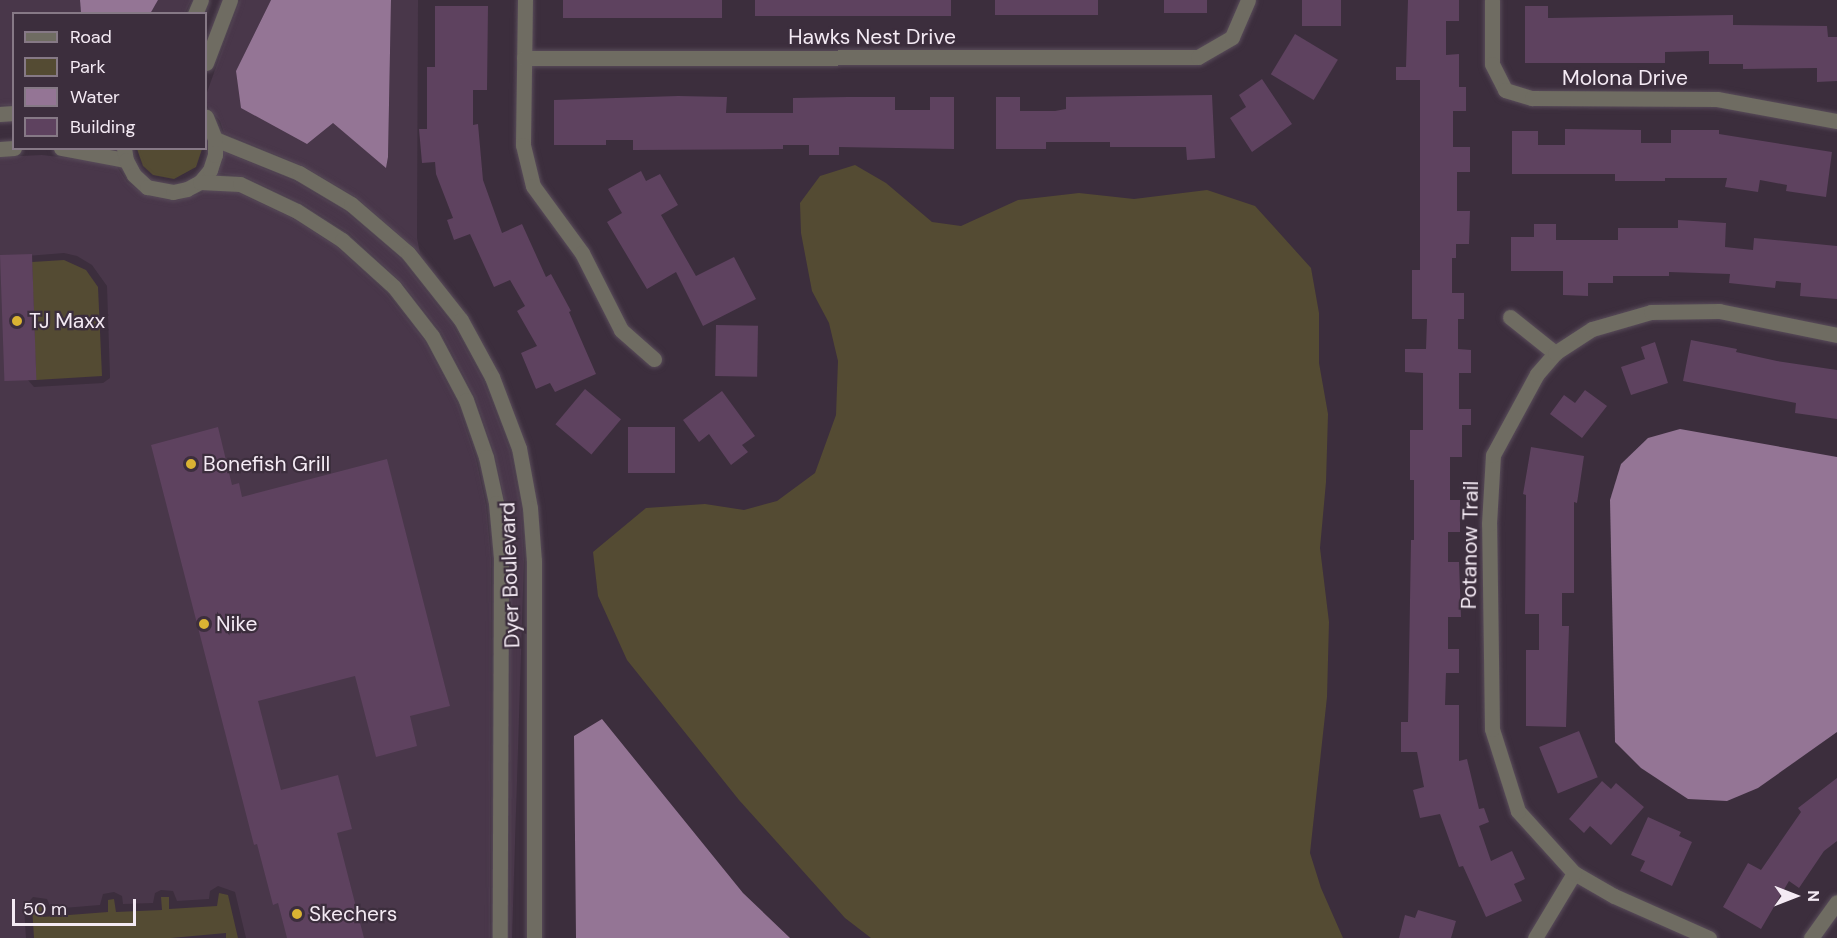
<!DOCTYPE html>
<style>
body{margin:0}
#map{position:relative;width:1837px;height:938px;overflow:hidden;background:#3c2e3d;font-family:"DM Sans",sans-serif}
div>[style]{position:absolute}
.built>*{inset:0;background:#49374a}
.green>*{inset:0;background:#544b33}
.water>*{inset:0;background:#947595}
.building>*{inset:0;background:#5e425f;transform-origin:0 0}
.roads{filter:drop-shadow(0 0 2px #594c5a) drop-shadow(0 0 2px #594c5a)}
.minor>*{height:15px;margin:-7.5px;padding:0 7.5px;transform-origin:7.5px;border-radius:7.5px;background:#6f6c62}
.dots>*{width:16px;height:16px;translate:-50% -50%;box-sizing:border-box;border:3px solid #3c2e3d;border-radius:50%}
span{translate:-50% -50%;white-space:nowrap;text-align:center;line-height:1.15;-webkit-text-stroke:4.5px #3c2e3d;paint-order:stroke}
.street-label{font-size:21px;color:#f4eaf4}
.poi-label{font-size:21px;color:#f4eaf4}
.left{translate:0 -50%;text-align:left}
.legend{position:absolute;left:12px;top:12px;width:195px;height:138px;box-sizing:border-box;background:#3c2e3d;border:2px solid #867986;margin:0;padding:8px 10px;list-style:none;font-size:18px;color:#f4eaf4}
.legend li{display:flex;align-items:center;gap:12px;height:30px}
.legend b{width:30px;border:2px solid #867986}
.north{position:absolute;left:1765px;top:866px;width:60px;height:60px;-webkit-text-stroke:4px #3c2e3d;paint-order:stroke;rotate:90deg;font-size:16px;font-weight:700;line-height:24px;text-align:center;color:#f4eaf4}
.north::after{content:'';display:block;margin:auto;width:21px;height:27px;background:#f4eaf4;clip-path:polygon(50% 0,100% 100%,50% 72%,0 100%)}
.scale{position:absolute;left:12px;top:899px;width:124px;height:27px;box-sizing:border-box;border:3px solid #f4eaf4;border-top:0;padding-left:8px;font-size:18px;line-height:21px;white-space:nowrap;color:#f4eaf4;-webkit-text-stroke:4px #3c2e3d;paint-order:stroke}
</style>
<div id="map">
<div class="built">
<div style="clip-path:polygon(0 0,80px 0,81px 13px,14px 14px,13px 105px,0 105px)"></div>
<div style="clip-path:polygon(158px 0,191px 0,185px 13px,150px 14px)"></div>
<div style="clip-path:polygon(240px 0,271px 0,236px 71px,333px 123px,386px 167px,388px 157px,391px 0,418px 0,417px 238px,420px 253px,356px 197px,303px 166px,224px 133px,220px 121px,206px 105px,206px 95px)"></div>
<div style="clip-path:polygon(225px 152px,294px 181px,345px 211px,400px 258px,452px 324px,483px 380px,510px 451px,521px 508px,524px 559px,512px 938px,510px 938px,510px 558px,505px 503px,495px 455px,475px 397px,441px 332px,402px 283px,349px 233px,303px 204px,245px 177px,218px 173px)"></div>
<div style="clip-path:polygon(evenodd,42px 155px,86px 160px,117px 167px,127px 182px,145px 195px,175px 201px,202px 193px,204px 190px,225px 190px,237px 192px,292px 218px,336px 246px,386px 293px,424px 340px,457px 403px,476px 459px,486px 505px,491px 558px,490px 938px,246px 938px,235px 892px,218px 886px,210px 891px,209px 899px,177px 901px,173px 891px,161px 890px,155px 893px,153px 903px,123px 904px,122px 896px,114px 892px,103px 894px,100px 905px,51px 909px,47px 899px,33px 897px,24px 907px,26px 938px,0 938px,0 157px,42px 155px,64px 253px,77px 256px,92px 265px,107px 286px,110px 378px,103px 383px,34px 387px,28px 380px,27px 256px,64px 253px)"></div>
</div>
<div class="green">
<div style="clip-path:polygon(137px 149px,202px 148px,202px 149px,196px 167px,174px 179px,153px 175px,143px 166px)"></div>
<div style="clip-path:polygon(855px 165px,886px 183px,932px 222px,961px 226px,1018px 200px,1079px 193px,1134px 199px,1207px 190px,1255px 206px,1311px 268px,1319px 313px,1319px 363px,1328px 414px,1326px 482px,1320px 548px,1329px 622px,1327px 697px,1310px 853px,1321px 888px,1343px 938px,871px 938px,845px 918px,739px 800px,627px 660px,598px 596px,593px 552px,646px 508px,705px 504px,744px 510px,777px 501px,815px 473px,836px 415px,838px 361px,829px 323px,812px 291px,801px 233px,800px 203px,820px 176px)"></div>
<div style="clip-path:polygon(64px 260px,86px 270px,98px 287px,102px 376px,36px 380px,32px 262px)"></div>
<div style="clip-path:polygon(219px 893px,228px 895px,238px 938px,226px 938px,226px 933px,171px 938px,34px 938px,32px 906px,36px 904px,42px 905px,43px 917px,108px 912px,108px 900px,114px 899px,116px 912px,162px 910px,161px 897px,169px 897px,169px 909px,217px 906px)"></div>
</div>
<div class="water">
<div style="clip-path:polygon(80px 0,158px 0,150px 14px,81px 13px)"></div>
<div style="clip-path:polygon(271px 0,391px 0,388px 157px,386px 168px,333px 123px,307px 144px,241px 108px,236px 71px)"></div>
<div style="clip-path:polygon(1680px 429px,1837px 457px,1837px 732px,1758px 788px,1727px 801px,1688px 799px,1641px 768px,1615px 742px,1610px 500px,1621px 464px,1648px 438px)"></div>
<div style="clip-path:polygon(602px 719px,743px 893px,790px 938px,576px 938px,574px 736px)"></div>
</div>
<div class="building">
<div style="left:563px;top:0;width:159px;height:18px"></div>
<div style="left:755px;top:0;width:196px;height:16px"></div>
<div style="left:995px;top:0;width:103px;height:15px"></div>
<div style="left:1164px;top:0;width:43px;height:13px"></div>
<div style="left:1302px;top:0;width:39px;height:26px"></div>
<div style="clip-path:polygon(1408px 0,1459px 0,1459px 21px,1446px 21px,1446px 55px,1459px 54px,1459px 87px,1466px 87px,1466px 111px,1453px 111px,1453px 147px,1470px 147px,1470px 172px,1457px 172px,1457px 211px,1470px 211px,1469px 244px,1456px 244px,1456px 258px,1452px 258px,1452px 293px,1464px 293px,1464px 319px,1458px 319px,1458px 349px,1471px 350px,1471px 373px,1459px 373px,1459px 409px,1471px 409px,1471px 425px,1462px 425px,1462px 457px,1450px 457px,1450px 500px,1460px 500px,1460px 532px,1448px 532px,1448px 562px,1459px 562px,1461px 617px,1448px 617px,1448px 649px,1459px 649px,1459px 673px,1446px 673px,1445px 705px,1459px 705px,1459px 761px,1467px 759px,1479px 809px,1484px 808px,1489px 822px,1479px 826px,1491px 861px,1512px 851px,1525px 879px,1514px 884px,1522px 901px,1486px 917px,1463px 866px,1459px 867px,1440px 814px,1420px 818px,1413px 790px,1424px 787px,1417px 752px,1401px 752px,1401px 722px,1408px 722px,1411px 540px,1414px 540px,1414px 480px,1410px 480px,1410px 430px,1423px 430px,1423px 373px,1405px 372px,1405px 349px,1426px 349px,1427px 319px,1412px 319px,1412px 270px,1420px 270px,1420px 80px,1396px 80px,1396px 67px,1406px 67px)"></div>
<div style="clip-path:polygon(435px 6px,488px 6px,487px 90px,473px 90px,473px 125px,478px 124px,483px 180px,502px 233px,522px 224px,546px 277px,551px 274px,571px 311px,569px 312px,596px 374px,555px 392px,550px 383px,536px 389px,521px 353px,537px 346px,517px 311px,525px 306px,510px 280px,494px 287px,470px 234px,454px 240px,447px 220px,453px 218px,436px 174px,435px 162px,422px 163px,419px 129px,427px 129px,427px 67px,435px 67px)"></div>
<div style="clip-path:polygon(1525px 6px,1548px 6px,1548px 18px,1733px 15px,1733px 25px,1827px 26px,1828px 37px,1837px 37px,1837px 81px,1817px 82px,1817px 68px,1743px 69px,1743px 64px,1709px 64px,1709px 51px,1665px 52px,1665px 63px,1525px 63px)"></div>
<div style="left:1295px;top:34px;width:50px;height:47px;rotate:31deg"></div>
<div style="clip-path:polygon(1262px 79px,1292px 124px,1252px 152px,1230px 118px,1246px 107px,1239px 95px)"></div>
<div style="clip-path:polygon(1212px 95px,1215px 158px,1187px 160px,1186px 147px,1110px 147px,1110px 142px,1046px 142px,1046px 149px,996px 149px,996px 97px,1020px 97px,1020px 111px,1055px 111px,1066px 109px,1066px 97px)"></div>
<div style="clip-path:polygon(678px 96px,727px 97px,726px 113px,793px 113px,793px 98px,848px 97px,895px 97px,895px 110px,930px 110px,930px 97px,954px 97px,954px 149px,839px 147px,839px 155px,809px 155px,809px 145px,783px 145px,783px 149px,633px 150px,633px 140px,606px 140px,606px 145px,554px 145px,554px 100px)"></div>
<div style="clip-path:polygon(1565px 129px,1641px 130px,1641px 143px,1671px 143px,1671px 130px,1719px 130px,1719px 134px,1832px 152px,1826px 197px,1786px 191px,1787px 185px,1760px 180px,1758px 192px,1725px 187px,1727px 178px,1665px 178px,1665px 181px,1615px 181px,1615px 174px,1512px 174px,1512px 131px,1538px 131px,1538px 145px,1565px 145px)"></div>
<div style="clip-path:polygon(641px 171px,646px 181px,660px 174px,678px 205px,661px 215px,696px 276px,734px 257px,756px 299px,703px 326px,676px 272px,647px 289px,607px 222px,622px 213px,608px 189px)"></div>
<div style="clip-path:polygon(1678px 220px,1726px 223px,1725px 247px,1753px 250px,1754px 238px,1837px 246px,1837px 299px,1800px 296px,1801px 283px,1776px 281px,1775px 288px,1729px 283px,1730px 274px,1669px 272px,1669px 276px,1613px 276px,1613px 283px,1588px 283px,1588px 296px,1563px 295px,1563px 271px,1511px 271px,1511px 237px,1534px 237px,1534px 224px,1556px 224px,1556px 240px,1618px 240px,1618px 228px,1678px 228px)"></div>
<div style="left:32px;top:254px;width:126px;height:32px;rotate:88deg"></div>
<div style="left:716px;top:325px;width:42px;height:51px;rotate:1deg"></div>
<div style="clip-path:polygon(1691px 340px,1737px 349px,1736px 352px,1777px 361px,1837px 370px,1837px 419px,1795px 413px,1796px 403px,1683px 381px)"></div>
<div style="clip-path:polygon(1655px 342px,1668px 383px,1631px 395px,1621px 367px,1645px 359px,1641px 347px)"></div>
<div style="left:585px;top:389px;width:47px;height:46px;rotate:40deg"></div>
<div style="clip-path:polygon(1585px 390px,1607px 406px,1582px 438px,1550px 414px,1564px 395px,1575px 403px)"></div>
<div style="clip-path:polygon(722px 391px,755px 436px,742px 445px,748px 452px,731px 465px,709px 434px,699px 442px,683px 420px)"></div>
<div style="clip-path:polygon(218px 427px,232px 485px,239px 483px,242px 497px,387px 459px,450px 706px,410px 716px,417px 746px,376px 757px,355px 676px,258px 701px,281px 790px,338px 775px,352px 829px,337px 833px,364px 938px,287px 938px,278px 903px,273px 905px,257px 844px,254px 845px,151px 445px)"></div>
<div style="left:628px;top:427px;width:47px;height:46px"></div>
<div style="clip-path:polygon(1531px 447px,1584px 456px,1577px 503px,1574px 502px,1574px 593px,1562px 593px,1562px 626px,1569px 626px,1566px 727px,1526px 726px,1526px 650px,1539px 650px,1539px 614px,1525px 614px,1526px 495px,1523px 494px)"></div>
<div style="left:1579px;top:731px;width:50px;height:43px;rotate:68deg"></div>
<div style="clip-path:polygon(1837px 778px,1837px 841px,1824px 851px,1799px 888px,1789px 881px,1761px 929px,1723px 907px,1748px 863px,1761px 870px,1801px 812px,1798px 808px)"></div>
<div style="clip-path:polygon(1602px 781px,1611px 789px,1616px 783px,1644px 807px,1611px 845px,1590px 826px,1584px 833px,1569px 819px)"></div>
<div style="clip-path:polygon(1648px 817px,1681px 832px,1679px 836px,1692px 842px,1672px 886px,1640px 871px,1645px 861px,1631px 855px)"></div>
<div style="clip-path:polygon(1418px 910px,1456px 921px,1451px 938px,1399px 938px,1405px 915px,1415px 918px)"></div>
</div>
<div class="roads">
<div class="minor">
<div style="left:525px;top:0;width:145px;rotate:90.8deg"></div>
<div style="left:523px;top:145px;width:42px;rotate:76.3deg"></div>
<div style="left:533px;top:186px;width:83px;rotate:53.8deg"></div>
<div style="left:582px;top:253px;width:86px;rotate:63.1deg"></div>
<div style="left:621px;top:330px;width:44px;rotate:41.3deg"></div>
<div style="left:1492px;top:0;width:64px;rotate:90deg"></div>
<div style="left:1492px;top:64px;width:29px;rotate:63deg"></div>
<div style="left:1505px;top:90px;width:28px;rotate:17deg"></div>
<div style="left:1532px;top:98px;width:185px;rotate:0.3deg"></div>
<div style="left:1717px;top:99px;width:122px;rotate:10.4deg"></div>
<div style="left:195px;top:14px;width:15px;rotate:-67deg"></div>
<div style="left:524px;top:58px;width:674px;rotate:-0.09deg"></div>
<div style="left:1198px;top:57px;width:39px;rotate:-30deg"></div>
<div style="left:1232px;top:37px;width:40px;rotate:-66.6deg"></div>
<div style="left:206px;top:63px;width:67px;rotate:-69.1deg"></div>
<div style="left:0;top:114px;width:14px;rotate:-4deg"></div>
<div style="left:215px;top:139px;width:91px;rotate:22deg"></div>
<div style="left:299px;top:173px;width:61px;rotate:30.8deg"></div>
<div style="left:351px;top:204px;width:75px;rotate:40.7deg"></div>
<div style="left:408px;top:253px;width:85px;rotate:51.7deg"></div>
<div style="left:461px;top:320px;width:65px;rotate:61.5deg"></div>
<div style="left:492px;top:377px;width:76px;rotate:69.2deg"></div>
<div style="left:519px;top:448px;width:61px;rotate:79.6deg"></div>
<div style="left:530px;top:508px;width:53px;rotate:85.7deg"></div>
<div style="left:534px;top:561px;width:377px;rotate:90deg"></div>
<div style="left:61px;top:148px;width:66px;rotate:10.5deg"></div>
<div style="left:124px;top:148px;width:12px;rotate:81deg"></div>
<div style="left:126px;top:160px;width:17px;rotate:62deg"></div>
<div style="left:134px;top:175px;width:18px;rotate:43deg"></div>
<div style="left:147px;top:187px;width:26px;rotate:11deg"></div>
<div style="left:173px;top:192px;width:14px;rotate:-12deg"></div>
<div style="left:187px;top:189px;width:15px;rotate:-28deg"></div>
<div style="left:200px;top:182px;width:16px;rotate:-50deg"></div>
<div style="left:210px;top:170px;width:16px;rotate:-72deg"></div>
<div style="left:215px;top:155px;width:16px;rotate:-90deg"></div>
<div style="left:215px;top:139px;width:24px;rotate:-112deg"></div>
<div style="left:0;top:149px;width:14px;rotate:-4deg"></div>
<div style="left:200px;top:182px;width:40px;rotate:2.9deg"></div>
<div style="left:240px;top:184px;width:63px;rotate:25.3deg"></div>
<div style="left:297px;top:211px;width:54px;rotate:32.8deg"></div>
<div style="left:342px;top:240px;width:70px;rotate:42.1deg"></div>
<div style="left:394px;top:287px;width:62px;rotate:52.2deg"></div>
<div style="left:432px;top:336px;width:72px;rotate:62deg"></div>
<div style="left:466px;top:400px;width:60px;rotate:70.7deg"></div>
<div style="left:486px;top:457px;width:47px;rotate:77.7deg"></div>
<div style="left:496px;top:503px;width:55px;rotate:84.8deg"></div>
<div style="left:501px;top:558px;width:380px;rotate:90.2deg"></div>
<div style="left:1510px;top:317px;width:58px;rotate:38.7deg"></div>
<div style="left:1535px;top:938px;width:76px;rotate:-59deg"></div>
<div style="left:1709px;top:938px;width:104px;rotate:-156.1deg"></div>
<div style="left:1614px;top:896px;width:46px;rotate:-150.1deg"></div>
<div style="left:1574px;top:873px;width:84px;rotate:-132.1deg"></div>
<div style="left:1518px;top:811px;width:86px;rotate:-107.6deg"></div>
<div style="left:1492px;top:729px;width:205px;rotate:-90.8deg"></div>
<div style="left:1489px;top:524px;width:69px;rotate:-86.7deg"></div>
<div style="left:1493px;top:455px;width:92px;rotate:-61.5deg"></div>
<div style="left:1537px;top:374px;width:28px;rotate:-49deg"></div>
<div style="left:1555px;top:353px;width:44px;rotate:-33deg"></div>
<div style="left:1592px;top:329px;width:61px;rotate:-16.1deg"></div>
<div style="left:1651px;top:312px;width:68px;rotate:-0.8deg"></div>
<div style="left:1719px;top:311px;width:120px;rotate:11.5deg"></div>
<div style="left:1811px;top:938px;width:44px;rotate:-54.2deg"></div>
</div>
</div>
<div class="dots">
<div style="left:17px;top:321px;background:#dab333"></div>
<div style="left:191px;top:464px;background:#dab333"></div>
<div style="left:204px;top:624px;background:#dab333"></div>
<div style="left:297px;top:914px;background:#dab333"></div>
</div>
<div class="street-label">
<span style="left:872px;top:37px">Hawks Nest Drive</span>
<span style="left:1625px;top:78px">Molona Drive</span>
<span style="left:1470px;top:545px;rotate:-89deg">Potanow Trail</span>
<span style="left:510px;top:575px;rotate:-92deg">Dyer Boulevard</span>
</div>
<div class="poi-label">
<span class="left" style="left:29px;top:321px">TJ Maxx</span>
<span class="left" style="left:203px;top:464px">Bonefish Grill</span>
<span class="left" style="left:216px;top:624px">Nike</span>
<span class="left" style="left:309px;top:914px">Skechers</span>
</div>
<ul class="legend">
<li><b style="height:8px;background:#6f6c62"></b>Road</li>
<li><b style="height:16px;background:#544b33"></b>Park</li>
<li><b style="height:16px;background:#947595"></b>Water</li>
<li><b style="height:16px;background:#5e425f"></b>Building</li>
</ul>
<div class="north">N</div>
<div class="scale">50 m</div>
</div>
